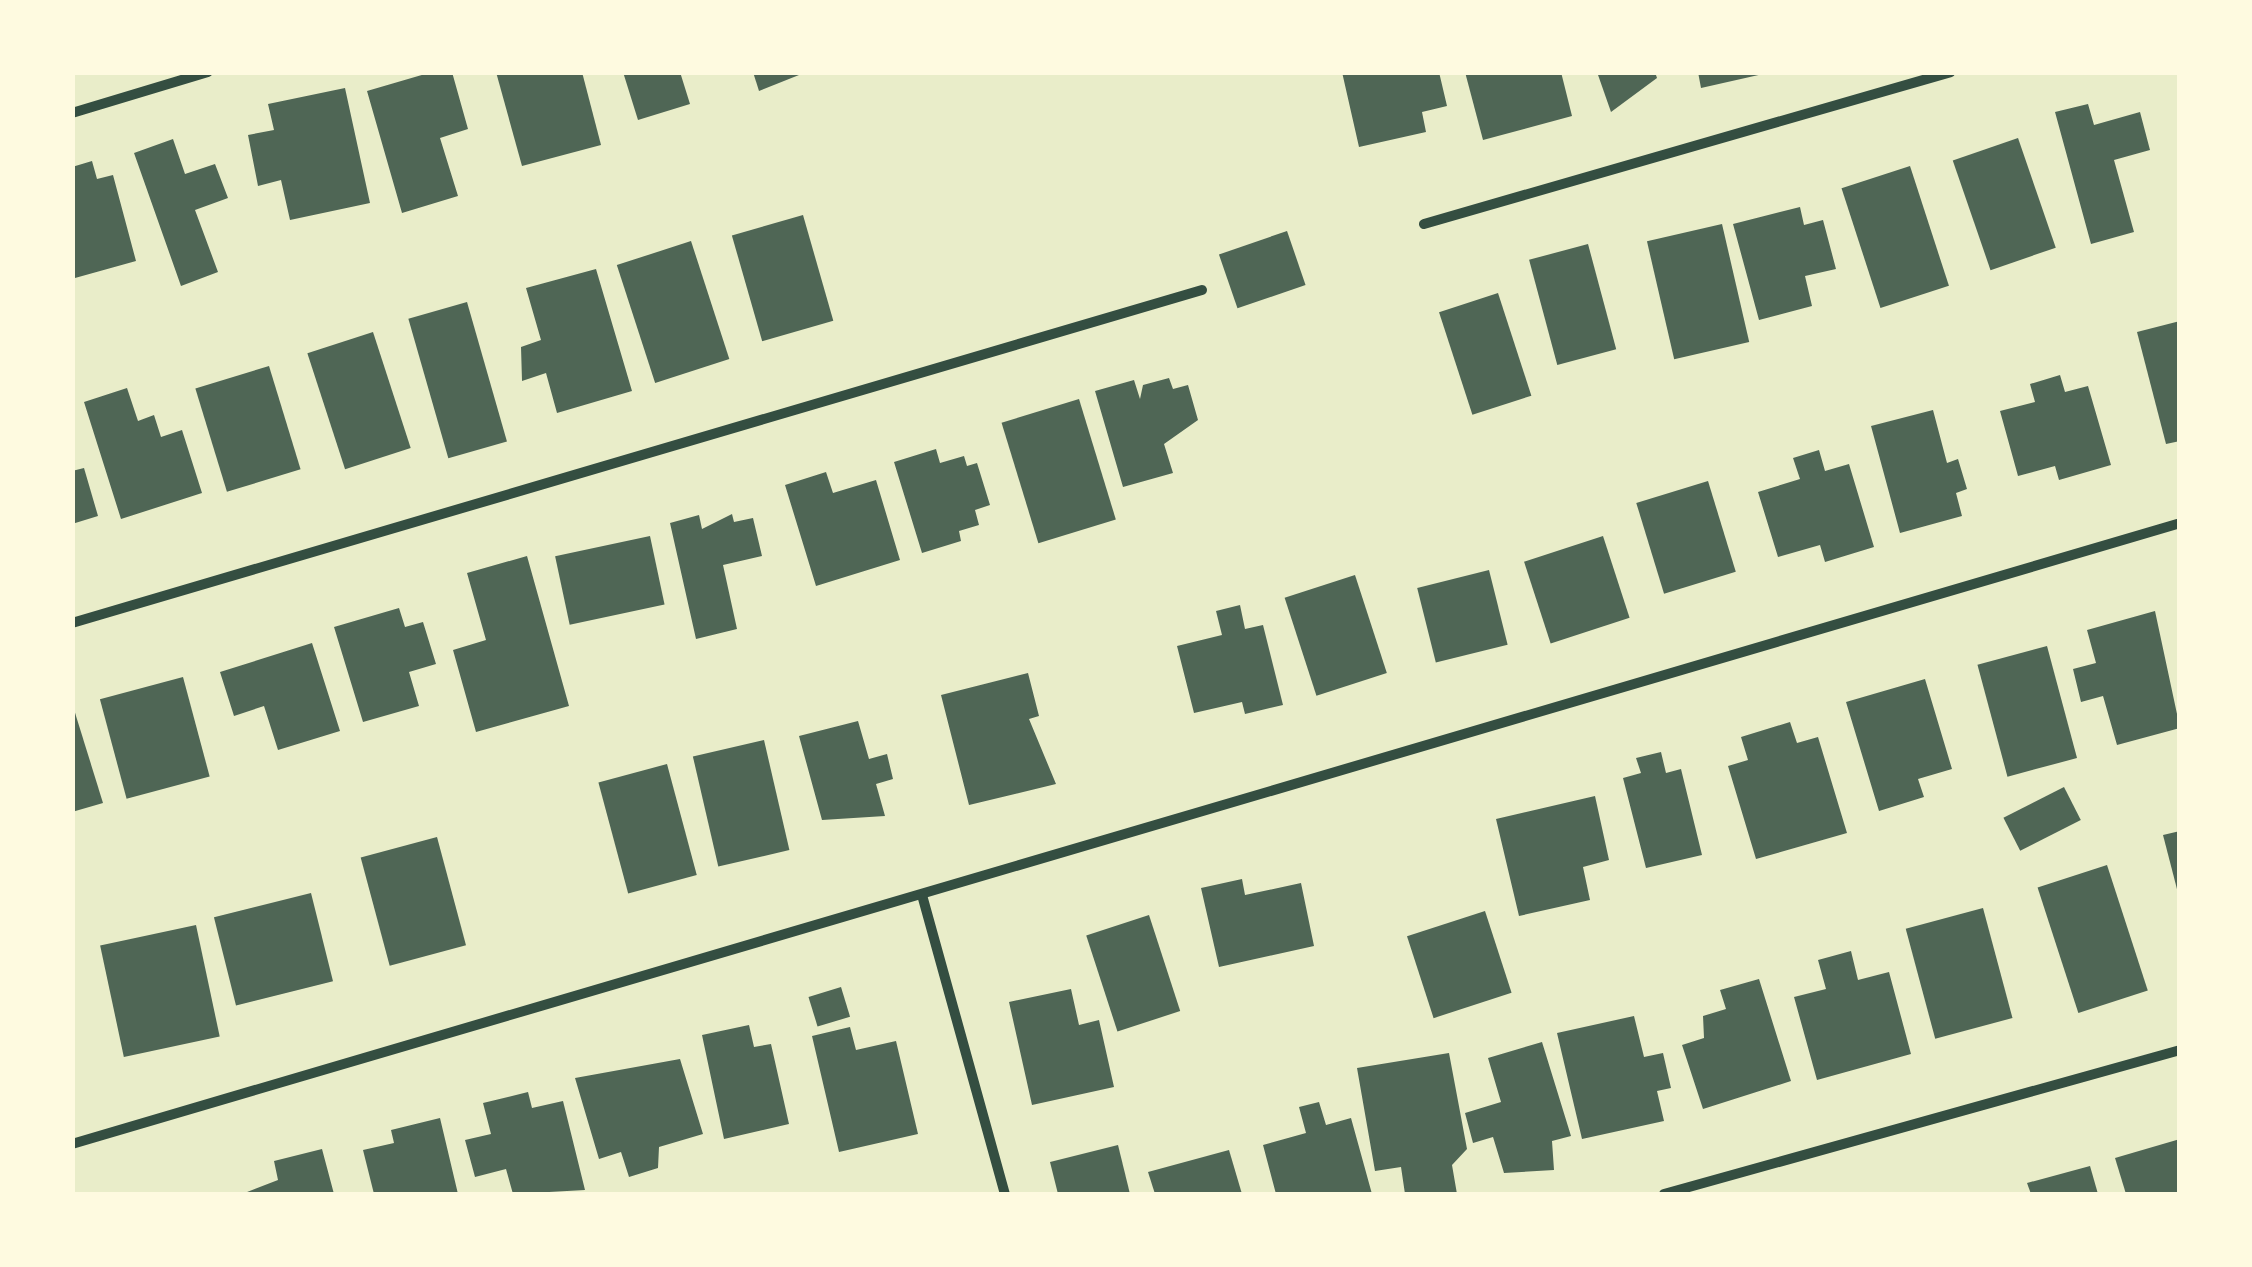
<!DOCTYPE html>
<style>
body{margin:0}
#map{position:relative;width:2252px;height:1267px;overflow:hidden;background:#e9edc9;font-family:"Fira Sans Condensed",sans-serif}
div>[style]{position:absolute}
.building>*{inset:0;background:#4f6655;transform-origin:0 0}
.minor>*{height:10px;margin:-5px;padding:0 5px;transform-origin:5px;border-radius:5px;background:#344e41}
span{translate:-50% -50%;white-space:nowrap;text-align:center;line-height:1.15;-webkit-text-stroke:10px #fefae0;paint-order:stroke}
.frame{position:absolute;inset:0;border:75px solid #fefae0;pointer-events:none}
</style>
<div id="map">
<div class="building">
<div style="clip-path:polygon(432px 72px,452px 72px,468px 129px,440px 138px,458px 196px,402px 213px,367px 91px)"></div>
<div style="clip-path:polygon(496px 72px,582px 72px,601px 145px,522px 166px)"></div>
<div style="clip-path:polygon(623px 72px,680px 72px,690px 104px,638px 120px)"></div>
<div style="clip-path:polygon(753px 72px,804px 72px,804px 73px,759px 91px)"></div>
<div style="clip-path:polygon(1342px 72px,1439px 72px,1447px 106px,1422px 112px,1426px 132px,1359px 147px)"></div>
<div style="clip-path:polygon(1465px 72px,1561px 72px,1572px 116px,1483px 140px)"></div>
<div style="clip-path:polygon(1597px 72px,1655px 72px,1657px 78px,1611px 112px)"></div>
<div style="clip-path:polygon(1698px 72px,1762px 72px,1763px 74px,1701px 88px)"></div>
<div style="clip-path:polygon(345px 88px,370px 203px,290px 220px,281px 180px,258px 186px,248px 135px,274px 130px,268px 104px)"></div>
<div style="clip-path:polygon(2088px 104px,2094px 125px,2140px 112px,2150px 150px,2114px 160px,2134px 232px,2091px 244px,2055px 112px)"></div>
<div style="left:2018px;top:138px;width:116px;height:69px;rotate:71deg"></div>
<div style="clip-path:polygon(173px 139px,185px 174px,215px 164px,228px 198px,195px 210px,218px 272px,181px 286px,134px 153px)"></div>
<div style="clip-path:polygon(92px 161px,97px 179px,113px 175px,136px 261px,75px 278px,72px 167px)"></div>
<div style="left:1910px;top:166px;width:126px;height:72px;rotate:72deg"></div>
<div style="clip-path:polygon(1800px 207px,1804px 225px,1823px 220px,1836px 269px,1805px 276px,1812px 306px,1759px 320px,1733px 224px)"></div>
<div style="left:803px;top:215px;width:110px;height:74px;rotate:74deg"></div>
<div style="left:1722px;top:224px;width:121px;height:77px;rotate:77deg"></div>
<div style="left:1287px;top:231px;width:57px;height:72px;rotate:71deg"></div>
<div style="left:691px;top:241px;width:124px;height:78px;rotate:72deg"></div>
<div style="left:1588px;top:244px;width:109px;height:61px;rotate:75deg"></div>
<div style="clip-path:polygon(596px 269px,632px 391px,557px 413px,546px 373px,522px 381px,521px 347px,541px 340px,526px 288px)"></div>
<div style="left:1498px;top:293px;width:108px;height:62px;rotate:72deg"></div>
<div style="left:467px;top:302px;width:145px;height:61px;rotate:74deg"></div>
<div style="clip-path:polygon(2180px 321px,2180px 441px,2166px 444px,2137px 332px)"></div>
<div style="left:373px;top:332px;width:122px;height:69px;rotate:72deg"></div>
<div style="left:269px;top:366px;width:108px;height:77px;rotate:73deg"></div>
<div style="clip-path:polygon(2060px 375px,2065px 392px,2088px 386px,2111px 465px,2059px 480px,2055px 466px,2018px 476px,2000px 411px,2035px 402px,2030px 384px)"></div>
<div style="clip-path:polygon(1169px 378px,1173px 389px,1188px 385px,1198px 420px,1164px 444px,1173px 473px,1123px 487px,1095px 391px,1134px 380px,1140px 399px,1143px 385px)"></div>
<div style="clip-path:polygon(127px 388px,138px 421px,154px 415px,161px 437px,182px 430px,202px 493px,121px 519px,84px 402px)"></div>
<div style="left:1079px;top:399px;width:126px;height:81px;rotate:73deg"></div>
<div style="clip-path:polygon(1933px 410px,1947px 463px,1958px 459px,1967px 489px,1956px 493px,1962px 516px,1900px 533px,1871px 426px)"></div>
<div style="clip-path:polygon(936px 449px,940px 463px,964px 456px,967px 466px,977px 463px,990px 505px,975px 510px,979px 525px,959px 531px,961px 541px,922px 553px,894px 462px)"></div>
<div style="clip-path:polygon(1819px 450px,1825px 471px,1849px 464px,1874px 547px,1825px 562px,1820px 545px,1778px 557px,1758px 492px,1800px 479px,1793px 458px)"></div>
<div style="clip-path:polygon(84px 468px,98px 516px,72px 524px,72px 471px)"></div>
<div style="clip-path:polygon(826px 472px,833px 493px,876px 480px,900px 560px,816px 586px,785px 485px)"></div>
<div style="left:1708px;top:481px;width:95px;height:75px;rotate:73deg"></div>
<div style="clip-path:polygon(732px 514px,734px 522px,753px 518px,762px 556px,723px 565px,737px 629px,696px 639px,670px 523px,699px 515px,702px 529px)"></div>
<div style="left:650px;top:536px;width:70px;height:97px;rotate:78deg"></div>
<div style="left:1603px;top:536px;width:86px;height:83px;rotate:72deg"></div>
<div style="clip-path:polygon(527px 556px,569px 706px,476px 732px,453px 650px,486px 640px,467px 573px)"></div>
<div style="left:1489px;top:570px;width:77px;height:74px;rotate:76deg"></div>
<div style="left:1355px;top:575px;width:103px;height:74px;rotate:72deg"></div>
<div style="clip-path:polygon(1240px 605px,1245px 629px,1263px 625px,1283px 705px,1245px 714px,1242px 702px,1194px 713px,1177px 646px,1222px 635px,1216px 611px)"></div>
<div style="clip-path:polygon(399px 608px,405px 627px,423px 622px,436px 664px,409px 672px,419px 706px,363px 722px,334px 627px)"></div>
<div style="clip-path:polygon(2155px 611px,2180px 728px,2117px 745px,2103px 696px,2081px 702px,2073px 669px,2096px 663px,2087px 630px)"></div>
<div style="clip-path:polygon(312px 643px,340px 731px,278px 750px,264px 706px,234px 716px,220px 672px)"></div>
<div style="left:2047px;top:646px;width:116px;height:72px;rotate:75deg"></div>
<div style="clip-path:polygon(1028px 673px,1039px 716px,1029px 719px,1056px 784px,969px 805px,941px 695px)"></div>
<div style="left:183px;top:677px;width:103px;height:86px;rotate:75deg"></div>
<div style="clip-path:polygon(1925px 679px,1952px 769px,1918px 779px,1924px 797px,1879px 811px,1846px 702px)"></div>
<div style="clip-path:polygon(72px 703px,103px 803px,72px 812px)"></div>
<div style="clip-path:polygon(858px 721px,869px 759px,887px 754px,893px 779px,876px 784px,885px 816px,822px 820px,799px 736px)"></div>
<div style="clip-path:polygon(1790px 722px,1797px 743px,1818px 737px,1847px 833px,1756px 859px,1728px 766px,1748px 760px,1741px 737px)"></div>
<div style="left:764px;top:740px;width:113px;height:73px;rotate:77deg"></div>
<div style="clip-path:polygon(1661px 752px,1666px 773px,1681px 769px,1702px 855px,1646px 868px,1623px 778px,1641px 773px,1636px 758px)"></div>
<div style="left:667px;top:764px;width:115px;height:71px;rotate:75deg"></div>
<div style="left:2064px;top:787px;width:37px;height:68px;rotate:63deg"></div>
<div style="clip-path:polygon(1595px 796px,1609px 860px,1583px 867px,1590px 900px,1519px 916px,1496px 819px)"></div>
<div style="clip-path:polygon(2180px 831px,2180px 893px,2178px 893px,2163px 835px)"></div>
<div style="left:437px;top:837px;width:112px;height:79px;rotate:75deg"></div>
<div style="left:2107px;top:865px;width:132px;height:73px;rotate:72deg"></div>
<div style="clip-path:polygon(1242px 879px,1245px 895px,1301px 883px,1314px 946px,1219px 967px,1201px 888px)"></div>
<div style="left:311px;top:893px;width:91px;height:100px;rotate:76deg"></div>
<div style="left:1983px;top:908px;width:114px;height:80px;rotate:75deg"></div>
<div style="left:1485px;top:911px;width:86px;height:82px;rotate:72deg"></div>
<div style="left:1149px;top:915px;width:101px;height:66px;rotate:72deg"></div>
<div style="left:196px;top:925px;width:114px;height:98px;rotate:78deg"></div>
<div style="clip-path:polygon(1851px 951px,1858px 980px,1889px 972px,1911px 1054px,1817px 1080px,1794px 997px,1826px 989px,1818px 960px)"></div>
<div style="clip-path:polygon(1759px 979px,1791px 1081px,1703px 1109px,1682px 1045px,1704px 1038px,1703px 1016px,1726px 1009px,1720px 990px)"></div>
<div style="left:841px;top:987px;width:31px;height:34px;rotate:73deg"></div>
<div style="clip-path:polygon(1071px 989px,1079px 1025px,1099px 1020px,1114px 1087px,1032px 1105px,1009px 1002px)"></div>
<div style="clip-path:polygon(1634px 1016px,1644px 1057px,1663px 1053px,1671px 1088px,1657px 1091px,1664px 1121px,1582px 1139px,1557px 1033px)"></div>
<div style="clip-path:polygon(749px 1025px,754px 1047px,771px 1044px,789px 1124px,724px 1139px,702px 1035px)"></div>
<div style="clip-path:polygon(850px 1027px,856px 1050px,896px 1041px,918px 1134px,839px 1152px,812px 1036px)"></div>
<div style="clip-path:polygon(1542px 1042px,1571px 1136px,1552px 1141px,1554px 1170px,1504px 1173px,1493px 1137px,1473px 1143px,1465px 1113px,1501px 1102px,1488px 1058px)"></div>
<div style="clip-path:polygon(1449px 1053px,1467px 1149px,1452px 1165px,1457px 1194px,1405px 1194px,1401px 1167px,1375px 1171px,1357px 1068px)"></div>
<div style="clip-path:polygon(680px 1059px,703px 1134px,659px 1147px,658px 1168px,629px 1177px,621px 1152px,599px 1159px,575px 1078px)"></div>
<div style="clip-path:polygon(528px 1092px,532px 1108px,563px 1101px,585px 1190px,513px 1194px,506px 1169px,475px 1177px,465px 1140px,491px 1134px,483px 1103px)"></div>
<div style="clip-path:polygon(1319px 1102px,1326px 1125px,1351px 1118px,1372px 1194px,1276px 1194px,1263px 1145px,1306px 1133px,1299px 1107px)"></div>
<div style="clip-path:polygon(440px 1118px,458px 1194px,374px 1194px,363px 1150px,394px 1143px,391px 1130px)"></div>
<div style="clip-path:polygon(2180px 1139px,2180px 1194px,2126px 1194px,2115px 1158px)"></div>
<div style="clip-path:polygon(1118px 1145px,1130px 1194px,1058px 1194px,1050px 1162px)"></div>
<div style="clip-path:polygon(322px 1149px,334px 1194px,242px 1194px,278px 1180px,274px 1161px)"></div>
<div style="clip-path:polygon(1229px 1150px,1242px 1194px,1155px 1194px,1148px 1172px)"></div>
<div style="clip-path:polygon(2090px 1166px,2098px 1194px,2031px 1194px,2027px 1183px)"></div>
</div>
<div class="minor">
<div style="left:72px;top:113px;width:142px;rotate:-16.8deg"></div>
<div style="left:1424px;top:224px;width:548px;rotate:-16.09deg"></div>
<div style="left:72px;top:623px;width:1178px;rotate:-16.42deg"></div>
<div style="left:922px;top:895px;width:310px;rotate:74.5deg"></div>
<div style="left:72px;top:1144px;width:2198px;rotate:-16.41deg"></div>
<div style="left:1664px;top:1194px;width:536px;rotate:-15.59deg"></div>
</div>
<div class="frame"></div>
</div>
